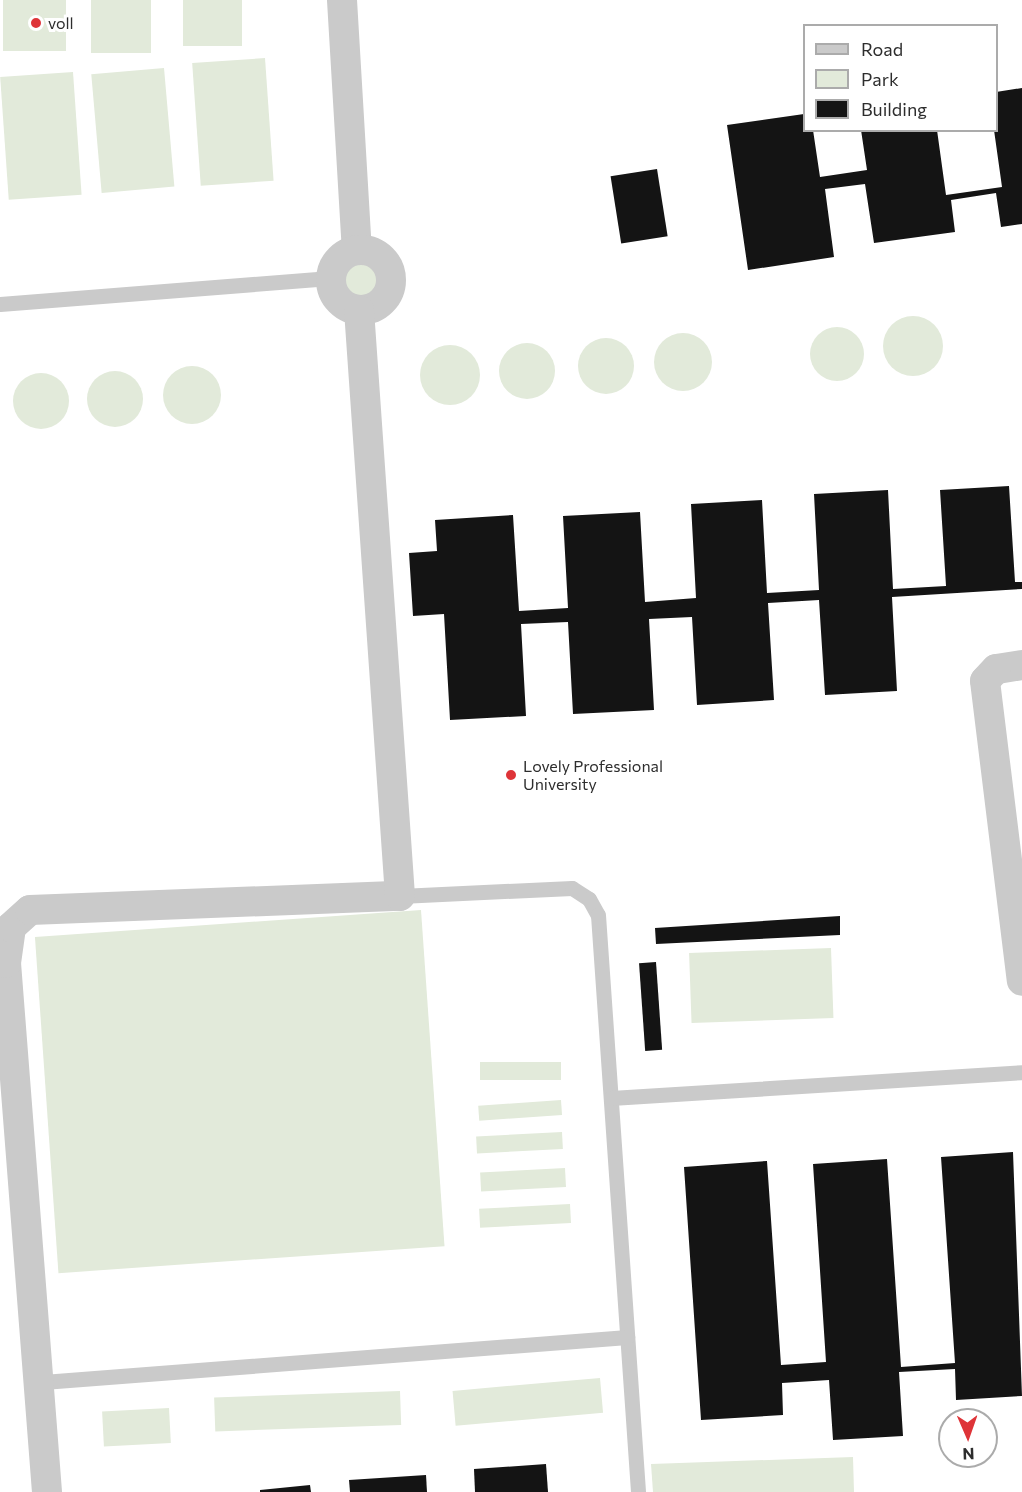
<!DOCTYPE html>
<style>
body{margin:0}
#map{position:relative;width:1022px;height:1492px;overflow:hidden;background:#fff;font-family:Commissioner,sans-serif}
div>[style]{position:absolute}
.green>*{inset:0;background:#e2eada;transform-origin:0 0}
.round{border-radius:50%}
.building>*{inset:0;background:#141414;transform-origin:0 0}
.lane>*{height:15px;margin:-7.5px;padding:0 7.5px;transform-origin:7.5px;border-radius:7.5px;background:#cacaca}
.street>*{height:30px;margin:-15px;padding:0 15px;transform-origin:15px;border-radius:15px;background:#cacaca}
.street>.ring{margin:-15px;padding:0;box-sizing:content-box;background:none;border:30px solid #cacaca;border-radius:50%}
.dots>*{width:16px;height:16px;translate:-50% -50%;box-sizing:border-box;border:3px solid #fff;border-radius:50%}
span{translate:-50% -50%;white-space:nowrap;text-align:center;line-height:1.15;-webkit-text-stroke:6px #fff;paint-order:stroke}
.poi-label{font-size:16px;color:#2d2d2d}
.left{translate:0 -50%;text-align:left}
.legend{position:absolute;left:803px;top:24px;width:195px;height:108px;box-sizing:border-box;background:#fff;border:2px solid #ababab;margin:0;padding:8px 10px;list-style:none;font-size:18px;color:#2d2d2d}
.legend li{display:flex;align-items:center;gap:12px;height:30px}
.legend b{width:30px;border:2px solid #ababab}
.north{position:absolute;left:938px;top:1408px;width:60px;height:60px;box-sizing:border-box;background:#fff;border:2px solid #ababab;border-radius:50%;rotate:178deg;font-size:16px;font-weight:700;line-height:24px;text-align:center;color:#2d2d2d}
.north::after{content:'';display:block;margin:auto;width:21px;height:27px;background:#de3438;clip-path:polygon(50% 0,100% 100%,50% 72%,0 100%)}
</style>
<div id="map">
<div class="green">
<div style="left:3px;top:0;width:63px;height:51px"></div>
<div style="left:91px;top:0;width:60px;height:53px"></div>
<div style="left:183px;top:0;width:59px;height:46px"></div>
<div style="left:265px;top:58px;width:123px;height:73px;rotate:86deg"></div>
<div style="left:164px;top:68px;width:119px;height:73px;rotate:85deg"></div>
<div style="left:73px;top:72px;width:123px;height:73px;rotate:86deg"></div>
<div class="round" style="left:344px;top:262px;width:34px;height:34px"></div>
<div class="round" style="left:883px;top:316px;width:60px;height:60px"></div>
<div class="round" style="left:810px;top:327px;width:54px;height:54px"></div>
<div class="round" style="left:654px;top:333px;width:58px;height:58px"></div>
<div class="round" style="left:578px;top:338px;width:56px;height:56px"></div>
<div class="round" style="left:499px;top:343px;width:56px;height:56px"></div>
<div class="round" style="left:420px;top:345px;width:60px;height:60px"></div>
<div class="round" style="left:163px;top:366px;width:58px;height:58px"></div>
<div class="round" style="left:87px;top:371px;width:56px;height:56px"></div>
<div class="round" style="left:13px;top:373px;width:56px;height:56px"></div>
<div style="left:421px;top:910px;width:337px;height:387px;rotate:86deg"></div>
<div style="left:831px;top:948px;width:70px;height:142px;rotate:88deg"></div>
<div style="left:561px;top:1062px;width:18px;height:81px;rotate:90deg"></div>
<div style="left:561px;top:1100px;width:15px;height:83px;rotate:86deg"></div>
<div style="left:562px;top:1132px;width:17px;height:86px;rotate:87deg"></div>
<div style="left:565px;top:1168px;width:19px;height:85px;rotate:87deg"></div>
<div style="left:570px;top:1204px;width:19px;height:91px;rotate:87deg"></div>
<div style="left:600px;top:1378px;width:35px;height:148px;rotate:85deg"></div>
<div style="left:400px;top:1391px;width:34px;height:186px;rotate:88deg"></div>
<div style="left:169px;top:1408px;width:35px;height:67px;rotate:87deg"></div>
<div style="clip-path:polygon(853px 1457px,854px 1492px,653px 1492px,651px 1464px)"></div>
</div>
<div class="building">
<div style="clip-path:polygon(1022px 88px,1022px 224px,1001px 227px,996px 193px,951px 200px,955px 232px,874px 243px,865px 184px,825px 189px,834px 257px,748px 270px,727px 125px,804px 114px,804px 130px,813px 130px,820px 177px,867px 170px,861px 130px,937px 130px,946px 195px,1002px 187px,994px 130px,996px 92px)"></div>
<div style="left:657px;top:169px;width:68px;height:47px;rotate:81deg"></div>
<div style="clip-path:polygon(1009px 486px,1015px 582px,1022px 582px,1022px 589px,892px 597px,897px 691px,825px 695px,819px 600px,768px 603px,774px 700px,697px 705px,692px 617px,649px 619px,654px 710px,573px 714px,568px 622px,521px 624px,526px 716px,450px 720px,444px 614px,413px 616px,409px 553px,437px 551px,435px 520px,513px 515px,519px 611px,568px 608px,563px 516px,640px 512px,645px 602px,696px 598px,691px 504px,762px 500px,767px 593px,819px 590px,814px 494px,888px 490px,893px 589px,946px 586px,940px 490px)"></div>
<div style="clip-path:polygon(840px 916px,840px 935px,656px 944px,655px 928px)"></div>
<div style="left:656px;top:962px;width:88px;height:17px;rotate:86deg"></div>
<div style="clip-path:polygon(1013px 1152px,1022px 1396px,956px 1400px,955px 1369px,899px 1372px,903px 1436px,833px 1440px,829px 1380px,782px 1383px,783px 1415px,701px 1420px,684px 1167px,767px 1161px,781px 1365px,826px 1362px,813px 1164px,887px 1159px,901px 1367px,955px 1363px,941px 1157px)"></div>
<div style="clip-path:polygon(546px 1464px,548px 1492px,475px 1492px,474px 1469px)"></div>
<div style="clip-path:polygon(426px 1475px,427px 1492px,350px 1492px,349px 1480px)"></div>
<div style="clip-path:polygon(310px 1485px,311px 1492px,260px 1492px,260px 1490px)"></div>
</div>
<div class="lane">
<div style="left:0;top:304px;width:331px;rotate:-4.5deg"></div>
<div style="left:400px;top:896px;width:172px;rotate:-2.7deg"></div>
<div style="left:572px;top:888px;width:20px;rotate:33deg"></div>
<div style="left:589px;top:899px;width:18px;rotate:61deg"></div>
<div style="left:598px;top:915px;width:578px;rotate:86.03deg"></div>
<div style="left:611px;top:1098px;width:412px;rotate:-3.6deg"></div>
<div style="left:43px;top:1382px;width:586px;rotate:-4.41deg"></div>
</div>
<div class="street">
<div style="left:342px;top:0;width:249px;rotate:86.6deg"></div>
<div class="ring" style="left:331px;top:250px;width:30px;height:30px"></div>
<div style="left:1022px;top:665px;width:26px;rotate:171deg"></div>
<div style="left:996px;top:669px;width:16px;rotate:133deg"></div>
<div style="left:985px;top:681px;width:302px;rotate:83deg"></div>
<div style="left:47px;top:1492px;width:531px;rotate:-94.43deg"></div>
<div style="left:6px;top:963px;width:36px;rotate:-82deg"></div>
<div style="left:11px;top:927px;width:25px;rotate:-42deg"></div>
<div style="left:30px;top:910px;width:370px;rotate:-2.2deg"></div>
<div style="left:400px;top:896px;width:587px;rotate:-94deg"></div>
</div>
<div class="dots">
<div style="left:36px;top:23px;background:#de3438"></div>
<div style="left:511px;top:775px;background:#de3438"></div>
</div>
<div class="poi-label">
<span class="left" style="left:48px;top:23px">voll</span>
<span class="left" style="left:523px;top:775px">Lovely Professional<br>University</span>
</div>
<ul class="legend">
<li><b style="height:8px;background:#cacaca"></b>Road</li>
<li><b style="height:16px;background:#e2eada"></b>Park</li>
<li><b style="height:16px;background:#141414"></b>Building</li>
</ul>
<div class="north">N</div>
</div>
